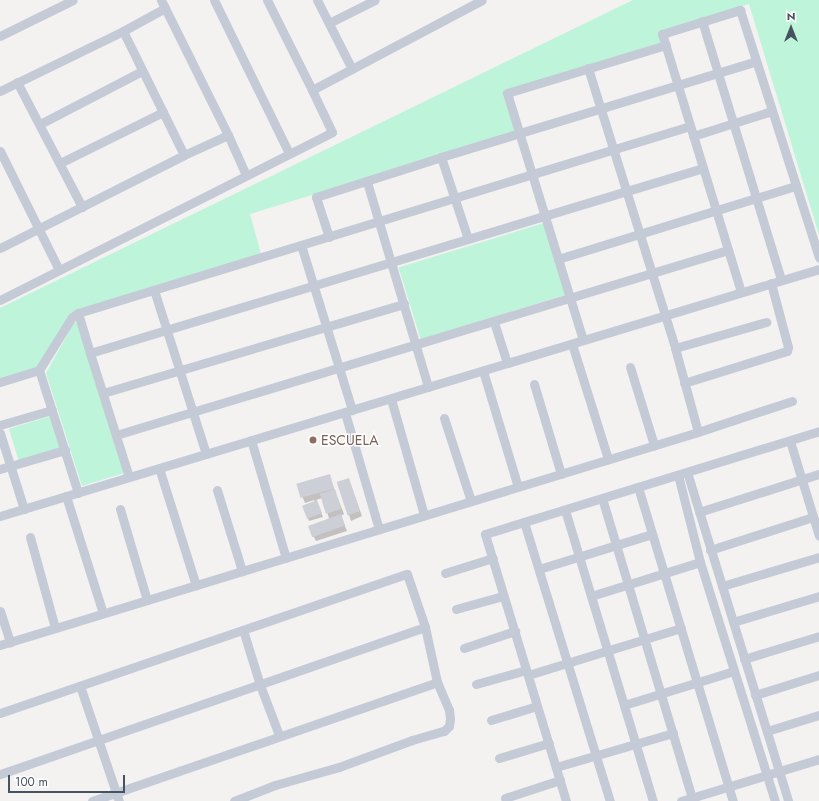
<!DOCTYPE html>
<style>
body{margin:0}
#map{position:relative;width:819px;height:801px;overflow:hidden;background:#f4f1f1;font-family:Jost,sans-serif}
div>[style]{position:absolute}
.green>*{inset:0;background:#bdf4da;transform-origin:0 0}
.shadow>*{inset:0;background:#0003}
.building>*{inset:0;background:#cdcfd7;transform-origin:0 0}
.minor>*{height:9px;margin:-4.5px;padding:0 4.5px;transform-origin:4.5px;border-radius:4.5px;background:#c4cbd7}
.dots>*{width:11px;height:11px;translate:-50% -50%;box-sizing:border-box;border:2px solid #fff;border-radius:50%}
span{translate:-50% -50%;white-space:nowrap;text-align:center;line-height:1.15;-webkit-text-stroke:3px #fff;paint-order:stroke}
.education-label{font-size:14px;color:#785e54}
.left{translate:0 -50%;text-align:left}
.north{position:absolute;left:771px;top:8px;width:40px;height:40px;-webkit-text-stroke:3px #fff;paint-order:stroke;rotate:0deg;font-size:11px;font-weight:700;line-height:16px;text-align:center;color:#475161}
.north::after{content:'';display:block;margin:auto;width:14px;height:18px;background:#475161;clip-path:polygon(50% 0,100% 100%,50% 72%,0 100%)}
.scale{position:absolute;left:8px;top:775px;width:117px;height:18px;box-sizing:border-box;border:2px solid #475161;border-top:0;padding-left:5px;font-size:12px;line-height:14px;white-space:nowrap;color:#475161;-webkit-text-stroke:3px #fff;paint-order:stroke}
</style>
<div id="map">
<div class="green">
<div style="clip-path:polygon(633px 0,819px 0,819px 235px,749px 4px,659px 32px,662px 44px,504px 91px,517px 132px,250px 214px,261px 254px,70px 313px,40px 366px,0 378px,0 308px)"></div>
<div style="left:544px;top:223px;width:75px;height:152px;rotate:73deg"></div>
<div style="clip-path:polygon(77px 322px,124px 473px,82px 486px,46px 373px,74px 323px)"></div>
<div style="left:51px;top:416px;width:34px;height:44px;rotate:73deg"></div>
</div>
<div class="shadow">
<div style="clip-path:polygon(329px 476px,344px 514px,341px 516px,347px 531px,316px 541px,313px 535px,329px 518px,322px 498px,316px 500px,323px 517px,309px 521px,303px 506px,315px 502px,314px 500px,305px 503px,298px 486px)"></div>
<div style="clip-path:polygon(338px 483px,351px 485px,362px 516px,351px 521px)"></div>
</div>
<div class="building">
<div style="left:330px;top:474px;width:15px;height:35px;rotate:74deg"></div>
<div style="left:349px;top:478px;width:35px;height:13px;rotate:72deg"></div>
<div style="left:335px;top:489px;width:21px;height:16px;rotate:73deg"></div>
<div style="left:317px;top:500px;width:14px;height:16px;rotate:69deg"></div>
<div style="left:341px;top:514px;width:12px;height:35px;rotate:70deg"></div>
</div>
<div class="minor">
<div style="left:161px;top:0;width:151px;rotate:63.6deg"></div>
<div style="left:228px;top:135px;width:44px;rotate:65.8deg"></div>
<div style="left:214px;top:0;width:170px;rotate:63.9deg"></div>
<div style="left:267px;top:0;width:101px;rotate:63.4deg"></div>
<div style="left:312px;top:90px;width:192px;rotate:-27.9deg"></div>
<div style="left:317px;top:0;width:77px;rotate:63.1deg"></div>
<div style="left:702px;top:21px;width:271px;rotate:73deg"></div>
<div style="left:329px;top:23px;width:51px;rotate:-26.6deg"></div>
<div style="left:123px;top:31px;width:48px;rotate:-28.7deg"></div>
<div style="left:0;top:36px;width:81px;rotate:-26.3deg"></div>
<div style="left:588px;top:68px;width:293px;rotate:72.7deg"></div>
<div style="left:675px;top:348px;width:87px;rotate:74.7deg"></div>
<div style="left:17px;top:82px;width:141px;rotate:62.5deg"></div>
<div style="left:0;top:91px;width:137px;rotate:-26deg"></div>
<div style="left:123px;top:31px;width:138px;rotate:63.8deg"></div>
<div style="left:40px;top:124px;width:115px;rotate:-27.5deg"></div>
<div style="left:693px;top:136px;width:83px;rotate:-17.6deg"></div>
<div style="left:0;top:151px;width:133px;rotate:63.6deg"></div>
<div style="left:441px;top:157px;width:86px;rotate:71.8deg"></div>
<div style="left:60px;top:163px;width:115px;rotate:-26.3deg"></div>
<div style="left:367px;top:182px;width:214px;rotate:73.4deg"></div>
<div style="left:329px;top:237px;width:42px;rotate:-108deg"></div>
<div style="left:316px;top:197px;width:131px;rotate:-17.7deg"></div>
<div style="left:441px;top:157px;width:329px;rotate:-16.9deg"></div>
<div style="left:301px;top:245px;width:173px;rotate:72.8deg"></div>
<div style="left:0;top:248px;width:206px;rotate:-26.8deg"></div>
<div style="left:184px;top:155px;width:48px;rotate:-24.4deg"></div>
<div style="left:558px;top:259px;width:249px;rotate:-17.1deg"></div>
<div style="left:154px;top:290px;width:172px;rotate:72.4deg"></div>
<div style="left:741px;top:292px;width:270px;rotate:-107deg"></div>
<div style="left:662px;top:34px;width:82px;rotate:-17.1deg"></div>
<div style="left:740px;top:10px;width:260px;rotate:72.3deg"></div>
<div style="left:0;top:300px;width:372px;rotate:-26.8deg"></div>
<div style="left:332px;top:132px;width:47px;rotate:-115.5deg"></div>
<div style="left:78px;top:313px;width:42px;rotate:73.3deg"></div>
<div style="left:494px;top:322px;width:43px;rotate:72.4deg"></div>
<div style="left:583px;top:340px;width:258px;rotate:-107.1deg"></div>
<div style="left:507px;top:93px;width:166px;rotate:-16.8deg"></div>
<div style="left:572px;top:344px;width:121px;rotate:72.6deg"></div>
<div style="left:675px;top:348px;width:95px;rotate:-15.9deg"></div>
<div style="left:630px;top:367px;width:82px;rotate:72.9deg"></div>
<div style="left:39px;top:370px;width:129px;rotate:72.4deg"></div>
<div style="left:483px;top:371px;width:121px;rotate:73.2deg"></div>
<div style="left:0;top:382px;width:41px;rotate:-17.1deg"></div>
<div style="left:39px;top:370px;width:62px;rotate:-58.1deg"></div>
<div style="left:72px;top:317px;width:7px;rotate:-34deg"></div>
<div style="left:78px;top:313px;width:640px;rotate:-16.99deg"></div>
<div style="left:684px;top:383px;width:108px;rotate:-17.3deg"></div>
<div style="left:787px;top:351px;width:4px;rotate:-76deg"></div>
<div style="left:788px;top:347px;width:66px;rotate:-104.9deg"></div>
<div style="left:534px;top:384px;width:94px;rotate:73.3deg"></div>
<div style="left:103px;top:393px;width:314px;rotate:-16.5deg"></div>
<div style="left:391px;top:399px;width:121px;rotate:74.1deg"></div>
<div style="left:345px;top:413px;width:121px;rotate:73.7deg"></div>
<div style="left:444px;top:418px;width:87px;rotate:72deg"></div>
<div style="left:0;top:425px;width:54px;rotate:-16.1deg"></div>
<div style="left:0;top:433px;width:80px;rotate:72.5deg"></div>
<div style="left:116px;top:435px;width:639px;rotate:-16.82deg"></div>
<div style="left:251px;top:440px;width:123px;rotate:73.5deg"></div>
<div style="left:790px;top:441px;width:99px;rotate:73deg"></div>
<div style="left:159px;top:468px;width:123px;rotate:72.5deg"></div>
<div style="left:0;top:469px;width:68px;rotate:-16.3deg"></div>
<div style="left:687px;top:472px;width:344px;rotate:72.9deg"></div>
<div style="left:678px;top:475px;width:90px;rotate:75.8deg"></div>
<div style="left:700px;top:562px;width:250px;rotate:72.6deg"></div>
<div style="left:129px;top:477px;width:130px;rotate:-107.5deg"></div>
<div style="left:90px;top:353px;width:640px;rotate:-16.79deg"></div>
<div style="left:638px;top:487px;width:328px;rotate:73.2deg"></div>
<div style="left:217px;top:490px;width:85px;rotate:72.8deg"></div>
<div style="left:66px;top:496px;width:123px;rotate:72.5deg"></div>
<div style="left:602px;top:498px;width:316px;rotate:73.3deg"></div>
<div style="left:120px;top:509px;width:95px;rotate:73.5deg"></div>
<div style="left:565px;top:510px;width:304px;rotate:73.2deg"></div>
<div style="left:699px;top:512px;width:126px;rotate:-17.6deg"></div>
<div style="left:0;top:516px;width:855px;rotate:-16.78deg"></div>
<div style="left:524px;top:522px;width:292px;rotate:72.9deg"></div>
<div style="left:30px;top:537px;width:94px;rotate:74.6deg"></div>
<div style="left:710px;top:550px;width:108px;rotate:-17.8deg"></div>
<div style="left:539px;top:569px;width:118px;rotate:-17.2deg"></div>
<div style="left:445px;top:573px;width:50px;rotate:-17.4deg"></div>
<div style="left:722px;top:586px;width:101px;rotate:-16.6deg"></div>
<div style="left:591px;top:596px;width:114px;rotate:-17.3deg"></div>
<div style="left:456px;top:609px;width:49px;rotate:-15.5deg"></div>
<div style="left:0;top:611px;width:33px;rotate:72deg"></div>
<div style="left:733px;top:622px;width:90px;rotate:-16.8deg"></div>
<div style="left:243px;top:630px;width:58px;rotate:72.8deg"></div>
<div style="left:260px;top:685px;width:53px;rotate:69.2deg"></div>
<div style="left:0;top:645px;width:730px;rotate:-16.97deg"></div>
<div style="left:698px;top:432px;width:99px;rotate:-18.3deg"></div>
<div style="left:464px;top:648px;width:54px;rotate:-18.4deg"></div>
<div style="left:744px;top:659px;width:78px;rotate:-17deg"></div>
<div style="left:528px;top:675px;width:160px;rotate:-17.1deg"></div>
<div style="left:476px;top:684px;width:52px;rotate:-15.6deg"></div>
<div style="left:80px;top:686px;width:121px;rotate:71.3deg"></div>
<div style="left:755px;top:695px;width:67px;rotate:-17.4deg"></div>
<div style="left:624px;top:705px;width:115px;rotate:-17.2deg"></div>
<div style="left:0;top:713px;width:430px;rotate:-18.9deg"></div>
<div style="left:407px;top:574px;width:56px;rotate:71.2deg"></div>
<div style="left:425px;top:627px;width:450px;rotate:160.9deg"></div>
<div style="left:491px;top:720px;width:48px;rotate:-16.9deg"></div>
<div style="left:767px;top:731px;width:54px;rotate:-17.1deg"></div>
<div style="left:499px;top:758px;width:52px;rotate:-16.7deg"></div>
<div style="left:556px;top:767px;width:122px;rotate:-16.2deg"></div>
<div style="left:505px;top:798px;width:58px;rotate:-18.1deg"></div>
<div style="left:92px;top:801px;width:365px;rotate:-19deg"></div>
<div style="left:437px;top:682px;width:56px;rotate:-102.3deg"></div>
<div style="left:234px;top:801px;width:44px;rotate:-21.3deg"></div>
<div style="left:275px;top:785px;width:66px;rotate:-15.7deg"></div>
<div style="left:339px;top:767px;width:78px;rotate:-20.3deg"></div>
<div style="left:412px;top:740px;width:33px;rotate:-16deg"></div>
<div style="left:444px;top:731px;width:7px;rotate:-45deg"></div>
<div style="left:449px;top:726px;width:7px;rotate:-82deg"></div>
<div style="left:450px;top:719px;width:9px;rotate:-96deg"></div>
<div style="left:449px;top:710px;width:30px;rotate:-113deg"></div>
<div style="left:566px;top:801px;width:279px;rotate:-106.9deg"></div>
<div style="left:485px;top:534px;width:350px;rotate:-17.1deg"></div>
<div style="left:681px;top:801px;width:144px;rotate:-16.9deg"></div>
</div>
<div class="dots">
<div style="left:313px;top:440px;background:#8d6e63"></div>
</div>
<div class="education-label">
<span class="left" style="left:321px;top:440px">ESCUELA</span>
</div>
<div class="north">N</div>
<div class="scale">100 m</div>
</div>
